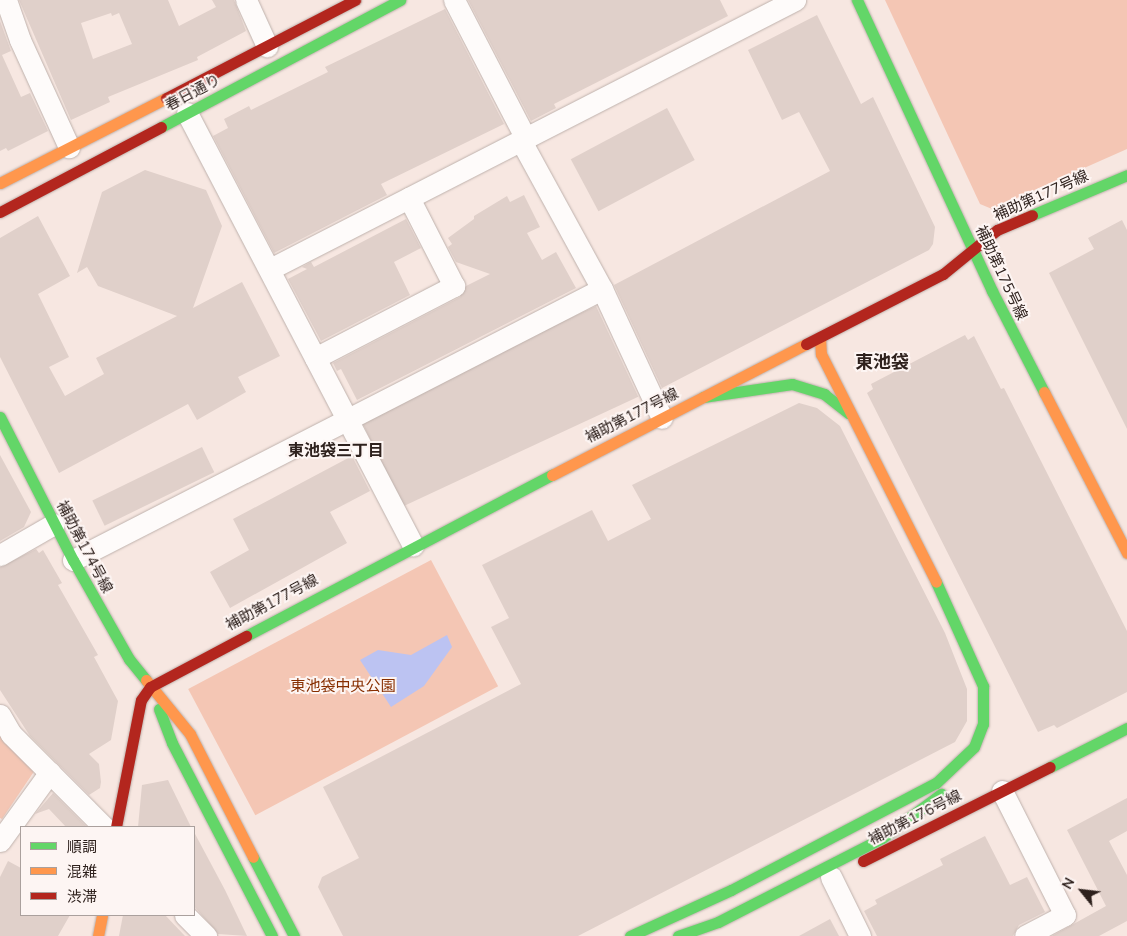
<!DOCTYPE html>
<meta charset="utf-8">
<style>
body{margin:0}
#map{position:relative;width:1127px;height:936px;overflow:hidden;background:#f7e7e1;font-family:"Nunito Sans","Noto Sans JP",sans-serif}
div>[style]{position:absolute}
.green>*{inset:0;background:#f4c6b4;transform-origin:0 0}
.water>*{inset:0;background:#bcc3f2}
.building>*{inset:0;background:#e0d0ca;transform-origin:0 0}
.roads{filter:drop-shadow(0 0 1px #beb1ac) drop-shadow(0 0 1px #beb1ac)}
.street>*{height:21px;margin:-10.5px;padding:0 10.5px;transform-origin:10.5px;border-radius:10.5px;background:#fefbfa}
.fast>*{height:11px;margin:-5.5px;padding:0 5.5px;transform-origin:5.5px;border-radius:5.5px;background:#63d668}
.slow>*{height:11px;margin:-5.5px;padding:0 5.5px;transform-origin:5.5px;border-radius:5.5px;background:#ff974d}
.jam>*{height:11px;margin:-5.5px;padding:0 5.5px;transform-origin:5.5px;border-radius:5.5px;background:#b3261e}
span{translate:-50% -50%;white-space:nowrap;text-align:center;line-height:1.15;-webkit-text-stroke:4px #fdf5f3;paint-order:stroke}
.street-label{font-size:15px;color:#2e211d}
.park-label{font-size:15px;color:#872e00}
.neighbourhood-label{font-size:16px;color:#2e211d;font-weight:700}
.quarter-label{font-size:18px;color:#2e211d;font-weight:700}
.legend{position:absolute;left:20px;top:826px;width:175px;height:90px;box-sizing:border-box;background:#fdf5f3;border:1px solid #aaa09d;margin:0;padding:6px 9px;list-style:none;font-size:15px;color:#2e211d}
.legend li{display:flex;align-items:center;gap:10px;height:25px}
.legend b{width:25px;border:1px solid #aaa09d}
.north{position:absolute;left:1057px;top:866px;width:50px;height:50px;-webkit-text-stroke:4px #fdf5f3;paint-order:stroke;rotate:299deg;font-size:14px;font-weight:700;line-height:20px;text-align:center;color:#2e211d}
.north::after{content:'';display:block;margin:auto;width:18px;height:22px;background:#2e211d;clip-path:polygon(50% 0,100% 100%,50% 72%,0 100%)}
</style>
<div id="map">
<div class="green">
<div style="clip-path:polygon(885px 0,1127px 0,1127px 149px,992px 209px,980px 204px)"></div>
<div style="left:431px;top:560px;width:143px;height:275px;rotate:62deg"></div>
<div style="clip-path:polygon(0 732px,35px 770px,2px 819px,0 818px)"></div>
</div>
<div class="water">
<div style="clip-path:polygon(447px 635px,452px 647px,424px 686px,391px 707px,360px 660px,378px 650px,411px 655px)"></div>
</div>
<div class="building">
<div style="clip-path:polygon(evenodd,19px 0,168px 0,179px 26px,216px 7px,212px 0,234px 0,246px 31px,197px 57px,198px 60px,108px 97px,110px 102px,71px 120px,19px 0,111px 13px,112px 16px,119px 13px,132px 44px,93px 59px,81px 23px,111px 13px)"></div>
<div style="clip-path:polygon(468px 0,720px 0,728px 16px,554px 104px,556px 108px,531px 121px)"></div>
<div style="clip-path:polygon(445px 9px,504px 124px,381px 184px,387px 195px,274px 253px,213px 136px,228px 128px,224px 119px,249px 106px,251px 110px,328px 72px,325px 67px)"></div>
<div style="clip-path:polygon(817px 15px,861px 104px,873px 97px,935px 227px,933px 244px,929px 250px,662px 388px,614px 285px,830px 171px,799px 112px,782px 120px,748px 50px)"></div>
<div style="clip-path:polygon(0 21px,11px 51px,2px 55px,21px 97px,30px 93px,48px 131px,8px 151px,6px 148px,0 151px)"></div>
<div style="left:667px;top:108px;width:59px;height:109px;rotate:62deg"></div>
<div style="clip-path:polygon(145px 170px,206px 190px,222px 226px,193px 308px,242px 282px,280px 356px,238px 377px,246px 392px,197px 420px,188px 404px,59px 473px,0 357px,0 238px,38px 216px,70px 276px,38px 294px,69px 357px,49px 367px,65px 396px,104px 374px,96px 358px,177px 316px,98px 286px,87px 267px,77px 273px,102px 192px)"></div>
<div style="clip-path:polygon(524px 195px,540px 227px,527px 233px,542px 260px,556px 252px,576px 288px,357px 400px,341px 369px,337px 371px,333px 363px,460px 297px,466px 286px,490px 274px,456px 262px,448px 247px,452px 244px,448px 238px,474px 219px,474px 216px,507px 196px,510px 202px)"></div>
<div style="clip-path:polygon(406px 219px,421px 248px,394px 262px,410px 295px,321px 341px,288px 279px,307px 269px,302px 267px,311px 262px,314px 267px)"></div>
<div style="clip-path:polygon(1122px 220px,1127px 230px,1127px 429px,1049px 273px,1094px 249px,1088px 238px)"></div>
<div style="left:596px;top:306px;width:100px;height:261px;rotate:65deg"></div>
<div style="clip-path:polygon(965px 335px,968px 340px,974px 336px,1001px 389px,1004px 388px,1127px 631px,1127px 692px,1057px 728px,1054px 725px,1038px 732px,867px 393px,873px 389px,871px 384px)"></div>
<div style="clip-path:polygon(799px 403px,817px 408px,840px 426px,945px 633px,967px 689px,967px 721px,955px 742px,578px 936px,343px 936px,318px 887px,322px 877px,359px 858px,323px 787px,521px 684px,491px 627px,509px 618px,482px 565px,592px 510px,608px 541px,651px 519px,632px 485px)"></div>
<div style="left:202px;top:447px;width:28px;height:122px;rotate:64deg"></div>
<div style="clip-path:polygon(0 455px,31px 512px,24px 527px,0 541px)"></div>
<div style="clip-path:polygon(352px 456px,370px 491px,330px 512px,347px 543px,230px 608px,210px 572px,249px 550px,233px 519px)"></div>
<div style="clip-path:polygon(36px 549px,39px 553px,43px 550px,62px 583px,58px 585px,98px 655px,94px 657px,118px 701px,111px 740px,89px 754px,99px 764px,101px 782px,100px 788px,89px 795px,30px 736px,0 690px,0 567px)"></div>
<div style="clip-path:polygon(168px 780px,191px 827px,138px 827px,142px 785px)"></div>
<div style="clip-path:polygon(53px 793px,87px 827px,66px 827px,49px 809px,35px 814px)"></div>
<div style="clip-path:polygon(1127px 798px,1127px 831px,1109px 841px,1127px 875px,1127px 921px,1099px 936px,1052px 936px,1106px 906px,1067px 830px)"></div>
<div style="clip-path:polygon(194px 832px,225px 890px,247px 936px,218px 934px,194px 906px)"></div>
<div style="clip-path:polygon(985px 836px,1010px 885px,1027px 877px,1045px 912px,1019px 925px,1013px 936px,877px 936px,864px 911px,877px 904px,875px 900px,943px 865px,940px 859px)"></div>
<div style="clip-path:polygon(8px 861px,21px 868px,21px 915px,70px 915px,58px 936px,0 936px,0 877px)"></div>
<div style="clip-path:polygon(123px 915px,165px 915px,185px 936px,119px 936px)"></div>
<div style="clip-path:polygon(830px 919px,839px 936px,799px 936px)"></div>
</div>
<div class="roads">
<div class="street">
<div style="left:6px;top:0;width:42px;rotate:70.7deg"></div>
<div style="left:20px;top:40px;width:118px;rotate:65.4deg"></div>
<div style="left:246px;top:0;width:51px;rotate:65.5deg"></div>
<div style="left:454px;top:0;width:157px;rotate:62.6deg"></div>
<div style="left:187px;top:113px;width:488px;rotate:62.4deg"></div>
<div style="left:521px;top:141px;width:169px;rotate:61.3deg"></div>
<div style="left:602px;top:289px;width:142px;rotate:65.1deg"></div>
<div style="left:270px;top:269px;width:590px;rotate:-27.13deg"></div>
<div style="left:315px;top:358px;width:157px;rotate:-27.4deg"></div>
<div style="left:454px;top:286px;width:99px;rotate:-117.1deg"></div>
<div style="left:0;top:555px;width:62px;rotate:-29.9deg"></div>
<div style="left:73px;top:560px;width:594px;rotate:-27.13deg"></div>
<div style="left:0;top:715px;width:22px;rotate:60deg"></div>
<div style="left:11px;top:734px;width:132px;rotate:45deg"></div>
<div style="left:1002px;top:791px;width:139px;rotate:63.1deg"></div>
<div style="left:1065px;top:915px;width:45px;rotate:152.3deg"></div>
<div style="left:0;top:841px;width:85px;rotate:-54.1deg"></div>
<div style="left:831px;top:877px;width:66px;rotate:63.8deg"></div>
<div style="left:185px;top:915px;width:30px;rotate:45deg"></div>
</div>
<div class="fast">
<div style="left:857px;top:0;width:321px;rotate:65.1deg"></div>
<div style="left:992px;top:291px;width:114px;rotate:62.8deg"></div>
<div style="left:161px;top:127px;width:271px;rotate:-28deg"></div>
<div style="left:1032px;top:215px;width:103px;rotate:-22.8deg"></div>
<div style="left:703px;top:397px;width:90px;rotate:-8.3deg"></div>
<div style="left:792px;top:384px;width:34px;rotate:17deg"></div>
<div style="left:824px;top:394px;width:31px;rotate:38deg"></div>
<div style="left:0;top:417px;width:161px;rotate:63deg"></div>
<div style="left:73px;top:560px;width:114px;rotate:60.5deg"></div>
<div style="left:129px;top:659px;width:27px;rotate:51deg"></div>
<div style="left:246px;top:636px;width:346px;rotate:-27.8deg"></div>
<div style="left:159px;top:709px;width:36px;rotate:69deg"></div>
<div style="left:172px;top:743px;width:217px;rotate:62.6deg"></div>
<div style="left:1050px;top:767px;width:86px;rotate:-26.9deg"></div>
<div style="left:253px;top:857px;width:89px;rotate:62.6deg"></div>
<div style="left:630px;top:936px;width:111px;rotate:-24.5deg"></div>
<div style="left:731px;top:890px;width:231px;rotate:-27.6deg"></div>
<div style="left:936px;top:783px;width:52px;rotate:-43.5deg"></div>
<div style="left:974px;top:747px;width:25px;rotate:-69deg"></div>
<div style="left:983px;top:724px;width:38px;rotate:-90deg"></div>
<div style="left:983px;top:686px;width:114px;rotate:-114.3deg"></div>
<div style="left:678px;top:936px;width:42px;rotate:-19.3deg"></div>
<div style="left:718px;top:922px;width:184px;rotate:-27.1deg"></div>
<div style="left:882px;top:838px;width:74px;rotate:-36.7deg"></div>
</div>
<div class="slow">
<div style="left:0;top:183px;width:186px;rotate:-27.1deg"></div>
<div style="left:820px;top:337px;width:17px;rotate:87deg"></div>
<div style="left:821px;top:354px;width:255px;rotate:63.2deg"></div>
<div style="left:1044px;top:392px;width:181px;rotate:62.7deg"></div>
<div style="left:552px;top:475px;width:286px;rotate:-27.3deg"></div>
<div style="left:146px;top:680px;width:70px;rotate:50.8deg"></div>
<div style="left:190px;top:734px;width:138px;rotate:62.9deg"></div>
<div style="left:98px;top:936px;width:21px;rotate:-79deg"></div>
</div>
<div class="jam">
<div style="left:166px;top:98px;width:213px;rotate:-27.4deg"></div>
<div style="left:0;top:212px;width:182px;rotate:-27.8deg"></div>
<div style="left:806px;top:344px;width:154px;rotate:-27.1deg"></div>
<div style="left:943px;top:274px;width:70px;rotate:-39.2deg"></div>
<div style="left:997px;top:230px;width:38px;rotate:-23deg"></div>
<div style="left:116px;top:827px;width:129px;rotate:-78.9deg"></div>
<div style="left:141px;top:700px;width:16px;rotate:-55deg"></div>
<div style="left:150px;top:687px;width:109px;rotate:-28deg"></div>
<div style="left:863px;top:861px;width:209px;rotate:-26.7deg"></div>
</div>
</div>
<div class="street-label">
<span style="left:193px;top:93px;rotate:-28deg">春日通り</span>
<span style="left:1041px;top:196px;rotate:-24deg">補助第177号線</span>
<span style="left:1001px;top:273px;rotate:65deg">補助第175号線</span>
<span style="left:632px;top:416px;rotate:-27deg">補助第177号線</span>
<span style="left:84px;top:547px;rotate:62deg">補助第174号線</span>
<span style="left:272px;top:603px;rotate:-28deg">補助第177号線</span>
<span style="left:915px;top:818px;rotate:-27deg">補助第176号線</span>
</div>
<div class="park-label">
<span style="left:343px;top:687px">東池袋中央公園</span>
</div>
<div class="neighbourhood-label">
<span style="left:336px;top:451px">東池袋三丁目</span>
</div>
<div class="quarter-label">
<span style="left:882px;top:362px">東池袋</span>
</div>
<ul class="legend">
<li><b style="height:6px;background:#63d668"></b>順調</li>
<li><b style="height:6px;background:#ff974d"></b>混雑</li>
<li><b style="height:6px;background:#b3261e"></b>渋滞</li>
</ul>
<div class="north">N</div>
</div>
